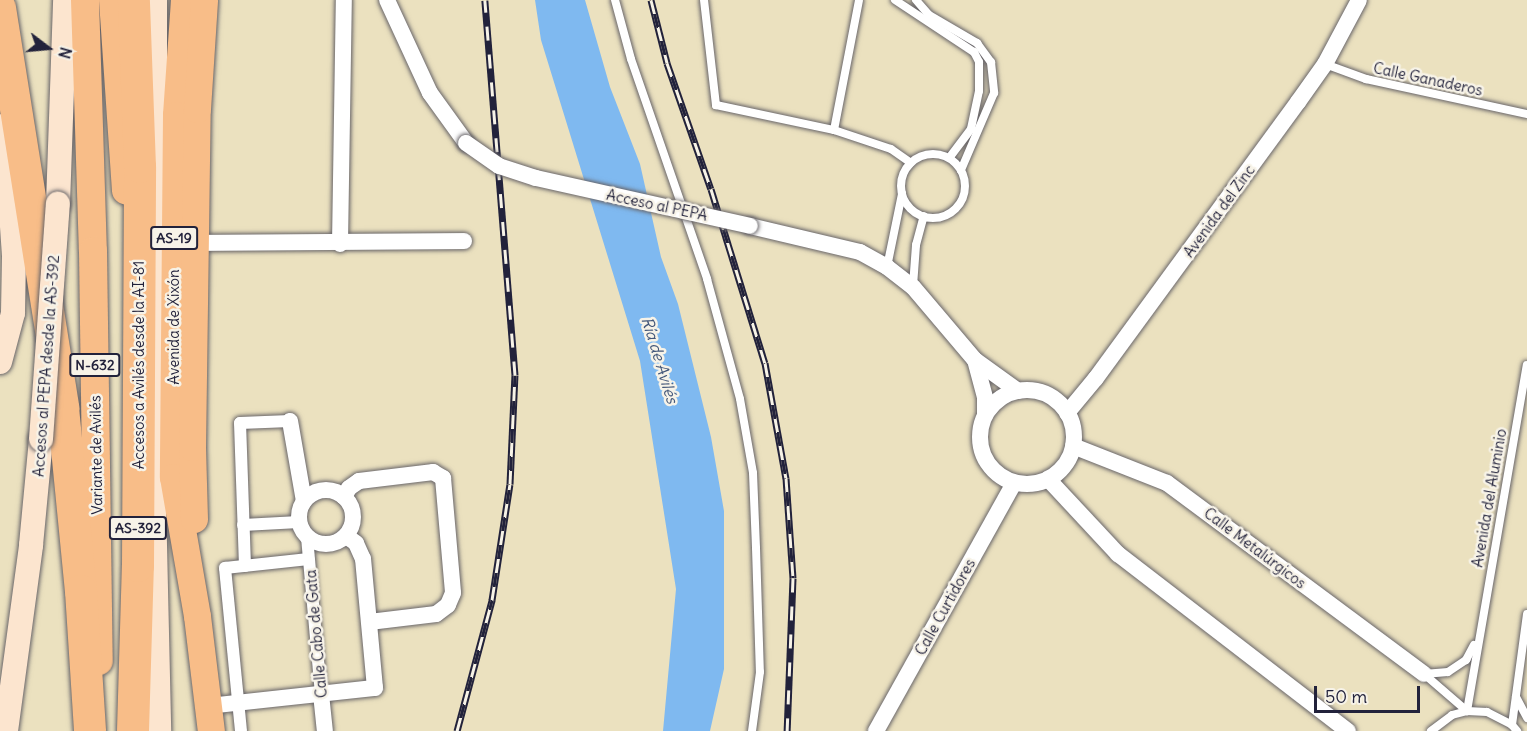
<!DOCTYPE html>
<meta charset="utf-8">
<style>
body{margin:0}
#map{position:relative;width:1527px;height:731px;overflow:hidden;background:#ebe1bf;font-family:Delius,sans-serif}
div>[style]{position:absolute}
.water>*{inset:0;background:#7fb9f0}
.roads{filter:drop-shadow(0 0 2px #686569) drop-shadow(0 0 2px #686569)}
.service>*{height:8px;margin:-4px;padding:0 4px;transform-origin:4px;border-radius:4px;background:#fff}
.service>.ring{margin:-4px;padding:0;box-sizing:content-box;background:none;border:8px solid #fff;border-radius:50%}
.pedestrian>*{height:12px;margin:-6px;padding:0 6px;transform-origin:6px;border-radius:6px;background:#fff}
.minor>*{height:16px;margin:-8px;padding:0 8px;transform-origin:8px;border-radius:8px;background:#fff}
.minor>.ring{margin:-8px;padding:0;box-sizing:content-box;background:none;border:16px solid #fff;border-radius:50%}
.secondary>*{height:24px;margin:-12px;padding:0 12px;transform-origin:12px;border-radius:12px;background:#fce5cf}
.primary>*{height:27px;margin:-13.5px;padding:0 13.5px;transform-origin:13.5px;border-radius:13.5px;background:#f8bd88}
.trunk>*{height:28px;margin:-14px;padding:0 14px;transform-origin:14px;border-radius:14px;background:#f8bd88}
.motorway>*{height:32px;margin:-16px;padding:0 16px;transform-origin:16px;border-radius:16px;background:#f8bd88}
.rail>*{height:7px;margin-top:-3.5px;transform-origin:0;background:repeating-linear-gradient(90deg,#f7f3e8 0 14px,#22223b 0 28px);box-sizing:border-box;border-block:2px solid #22223b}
.bridges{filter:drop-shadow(0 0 2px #686569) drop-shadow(0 0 2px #686569)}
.minor-bridge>*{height:16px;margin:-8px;padding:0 8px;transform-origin:8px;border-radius:8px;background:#fff}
.secondary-bridge>*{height:24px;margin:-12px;padding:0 12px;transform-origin:12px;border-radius:12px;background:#fce5cf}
span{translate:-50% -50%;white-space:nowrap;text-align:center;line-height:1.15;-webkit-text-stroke:5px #f7f3e8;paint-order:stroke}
.shield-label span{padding:2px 4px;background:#f7f3e8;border:2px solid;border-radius:4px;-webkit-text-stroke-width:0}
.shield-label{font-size:14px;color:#22223b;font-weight:700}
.street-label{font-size:15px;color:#22223b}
.water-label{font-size:16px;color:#43577a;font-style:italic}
.north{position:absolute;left:18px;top:18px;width:60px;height:60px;-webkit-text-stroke:4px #f7f3e8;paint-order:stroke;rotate:106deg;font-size:16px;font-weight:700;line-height:24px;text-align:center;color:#22223b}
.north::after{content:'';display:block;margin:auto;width:21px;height:27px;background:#22223b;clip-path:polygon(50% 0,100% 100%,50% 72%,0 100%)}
.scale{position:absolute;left:1314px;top:686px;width:106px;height:27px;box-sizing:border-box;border:3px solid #22223b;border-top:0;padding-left:8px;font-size:18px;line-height:21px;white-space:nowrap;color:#22223b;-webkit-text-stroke:4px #f7f3e8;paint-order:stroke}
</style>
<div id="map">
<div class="water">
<div style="clip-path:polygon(535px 0,585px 0,610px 87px,640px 164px,661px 257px,678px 304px,711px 437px,724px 511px,724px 669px,710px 731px,663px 731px,676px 589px,640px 361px,541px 40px)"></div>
</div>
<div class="roads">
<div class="service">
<div style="left:615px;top:0;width:61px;rotate:74.8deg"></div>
<div style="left:631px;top:59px;width:233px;rotate:70.9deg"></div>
<div style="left:707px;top:279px;width:124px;rotate:74.6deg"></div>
<div style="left:740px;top:399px;width:75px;rotate:80deg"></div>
<div style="left:753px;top:473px;width:75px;rotate:87.7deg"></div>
<div style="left:756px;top:548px;width:124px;rotate:88.2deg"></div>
<div style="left:760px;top:672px;width:60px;rotate:97.7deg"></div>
<div style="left:704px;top:0;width:106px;rotate:83.5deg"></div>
<div style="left:716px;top:105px;width:121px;rotate:12deg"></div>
<div style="left:834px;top:130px;width:60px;rotate:18.4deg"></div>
<div style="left:891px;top:149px;width:24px;rotate:35deg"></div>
<div style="left:895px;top:0;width:95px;rotate:33.4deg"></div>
<div style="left:974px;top:52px;width:11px;rotate:63deg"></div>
<div style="left:979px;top:62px;width:29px;rotate:90deg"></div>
<div style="left:979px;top:91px;width:39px;rotate:102deg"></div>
<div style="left:971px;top:129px;width:36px;rotate:127deg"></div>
<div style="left:916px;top:0;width:20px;rotate:49deg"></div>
<div style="left:929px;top:15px;width:56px;rotate:30.3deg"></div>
<div style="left:977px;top:43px;width:24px;rotate:54deg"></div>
<div style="left:991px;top:62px;width:31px;rotate:84deg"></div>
<div style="left:994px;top:93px;width:84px;rotate:113.2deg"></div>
<div style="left:1325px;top:64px;width:44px;rotate:20.1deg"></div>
<div style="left:1366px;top:79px;width:165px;rotate:12.3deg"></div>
<div style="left:834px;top:130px;width:132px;rotate:-79.1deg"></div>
<div class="ring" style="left:901px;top:154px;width:56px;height:56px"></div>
<div style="left:887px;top:267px;width:75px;rotate:-78.4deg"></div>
<div style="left:913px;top:286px;width:41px;rotate:-85.8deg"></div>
<div style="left:916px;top:245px;width:30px;rotate:-75deg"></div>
<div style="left:1424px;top:674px;width:24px;rotate:-5deg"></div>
<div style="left:1448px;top:672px;width:22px;rotate:-34deg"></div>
<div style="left:1466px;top:660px;width:17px;rotate:-62deg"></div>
<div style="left:1424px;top:674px;width:57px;rotate:40.7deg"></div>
<div style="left:1516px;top:697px;width:24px;rotate:62deg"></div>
<div style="left:1467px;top:711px;width:351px;rotate:-80.2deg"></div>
<div style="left:1512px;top:725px;width:112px;rotate:-82.3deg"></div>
<div style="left:1431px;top:731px;width:26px;rotate:-37deg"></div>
<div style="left:1452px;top:715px;width:16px;rotate:-15deg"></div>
<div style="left:1467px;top:711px;width:20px;rotate:3deg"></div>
<div style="left:1487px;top:712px;width:28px;rotate:27deg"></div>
<div style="left:1512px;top:725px;width:8px;rotate:50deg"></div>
</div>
<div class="pedestrian">
<div style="left:243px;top:525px;width:56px;rotate:-3.1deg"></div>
<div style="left:307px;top:537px;width:158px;rotate:84.9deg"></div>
<div style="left:245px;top:566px;width:143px;rotate:-92deg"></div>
<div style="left:240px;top:423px;width:50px;rotate:-2.3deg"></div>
<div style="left:241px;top:731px;width:164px;rotate:-95.6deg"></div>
<div style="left:225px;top:568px;width:84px;rotate:-6.1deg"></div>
</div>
<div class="minor">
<div style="left:387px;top:0;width:102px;rotate:65.2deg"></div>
<div style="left:430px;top:93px;width:62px;rotate:54.2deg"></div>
<div style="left:750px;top:226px;width:113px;rotate:13.3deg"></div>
<div style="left:860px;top:252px;width:31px;rotate:29deg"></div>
<div style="left:887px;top:267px;width:33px;rotate:38deg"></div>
<div style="left:913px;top:287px;width:96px;rotate:49.7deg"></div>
<div style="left:975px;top:360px;width:53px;rotate:35.8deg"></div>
<div style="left:195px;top:243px;width:269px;rotate:-0.4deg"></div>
<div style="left:340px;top:244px;width:244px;rotate:-89.1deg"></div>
<div style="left:975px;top:360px;width:39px;rotate:75deg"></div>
<div style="left:985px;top:398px;width:17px;rotate:90deg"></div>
<div class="ring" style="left:980px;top:390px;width:78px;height:78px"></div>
<div style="left:1067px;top:413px;width:45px;rotate:-50.4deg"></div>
<div style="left:1096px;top:378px;width:342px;rotate:-53.8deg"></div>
<div style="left:1298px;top:102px;width:47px;rotate:-54.6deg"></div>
<div style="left:1325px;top:64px;width:72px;rotate:-62deg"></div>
<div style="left:290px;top:421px;width:81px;rotate:80.1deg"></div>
<div style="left:1073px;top:446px;width:101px;rotate:21.5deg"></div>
<div style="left:1167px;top:483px;width:320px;rotate:36.6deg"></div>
<div style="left:1048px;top:479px;width:103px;rotate:47deg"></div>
<div style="left:1118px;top:554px;width:290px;rotate:37.6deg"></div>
<div class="ring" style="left:299px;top:490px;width:38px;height:38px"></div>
<div style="left:344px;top:497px;width:10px;rotate:-61deg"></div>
<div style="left:349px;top:488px;width:12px;rotate:-35deg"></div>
<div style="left:359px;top:481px;width:75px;rotate:-6.9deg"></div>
<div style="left:433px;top:472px;width:12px;rotate:31deg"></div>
<div style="left:443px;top:478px;width:115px;rotate:85deg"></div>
<div style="left:453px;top:593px;width:13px;rotate:113deg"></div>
<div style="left:448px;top:605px;width:15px;rotate:143deg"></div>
<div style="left:436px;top:614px;width:67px;rotate:173.2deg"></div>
<div style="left:321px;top:694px;width:37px;rotate:84deg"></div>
<div style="left:208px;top:706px;width:168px;rotate:-6.2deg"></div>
<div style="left:375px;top:688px;width:130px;rotate:-95.3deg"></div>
<div style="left:363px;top:559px;width:17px;rotate:-114deg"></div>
<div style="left:356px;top:543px;width:12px;rotate:-145deg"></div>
<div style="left:876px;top:731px;width:284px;rotate:-60.9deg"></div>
</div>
<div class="secondary">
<div style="left:155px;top:0;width:472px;rotate:90deg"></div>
<div style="left:58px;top:204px;width:204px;rotate:-88deg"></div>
<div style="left:0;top:362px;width:51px;rotate:-75.1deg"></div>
<div style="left:13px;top:313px;width:57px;rotate:-89deg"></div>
<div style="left:14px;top:256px;width:131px;rotate:-93.9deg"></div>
<div style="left:153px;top:457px;width:274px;rotate:88.7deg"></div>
<div style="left:6px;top:731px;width:188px;rotate:-82.3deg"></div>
<div style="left:31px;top:545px;width:106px;rotate:-84.6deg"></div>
</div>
<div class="primary">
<div style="left:184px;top:0;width:115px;rotate:94deg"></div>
<div style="left:176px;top:115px;width:362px;rotate:90.5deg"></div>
<div style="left:173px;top:477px;width:141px;rotate:80.2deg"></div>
<div style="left:197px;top:616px;width:116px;rotate:83.1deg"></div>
<div style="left:194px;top:519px;width:72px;rotate:-91.6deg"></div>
<div style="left:192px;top:447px;width:338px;rotate:-89.2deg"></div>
<div style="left:197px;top:109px;width:109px;rotate:-86.3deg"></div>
</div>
<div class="trunk">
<div style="left:85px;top:0;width:251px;rotate:88.2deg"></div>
<div style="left:93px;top:251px;width:410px;rotate:89.2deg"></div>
<div style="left:113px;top:0;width:191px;rotate:86.1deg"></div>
</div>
<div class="motorway">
<div style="left:0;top:8px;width:405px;rotate:81deg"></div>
<div style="left:63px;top:408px;width:184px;rotate:84.4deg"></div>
<div style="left:81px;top:591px;width:140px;rotate:86.3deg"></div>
<div style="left:133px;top:731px;width:165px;rotate:-88.3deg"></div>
<div style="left:138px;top:566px;width:399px;rotate:-89.7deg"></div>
<div style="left:140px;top:167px;width:167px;rotate:-92.1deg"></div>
</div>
</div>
<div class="rail">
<div style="left:651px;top:0;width:65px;rotate:75.7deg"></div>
<div style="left:667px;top:63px;width:133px;rotate:70.8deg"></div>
<div style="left:711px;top:189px;width:182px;rotate:72.8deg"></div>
<div style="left:765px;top:363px;width:117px;rotate:79.7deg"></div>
<div style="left:786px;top:478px;width:100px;rotate:86deg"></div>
<div style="left:793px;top:578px;width:153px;rotate:92.2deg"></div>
<div style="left:457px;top:731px;width:136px;rotate:-75deg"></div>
<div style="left:492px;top:600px;width:117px;rotate:-81.2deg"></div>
<div style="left:510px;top:484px;width:109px;rotate:-87.4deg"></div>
<div style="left:515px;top:375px;width:376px;rotate:-94.6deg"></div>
</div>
<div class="bridges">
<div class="minor-bridge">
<div style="left:466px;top:143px;width:40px;rotate:34.9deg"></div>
<div style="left:499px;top:166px;width:39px;rotate:18deg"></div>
<div style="left:536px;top:178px;width:219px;rotate:12.6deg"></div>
</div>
<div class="secondary-bridge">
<div style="left:41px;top:439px;width:236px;rotate:-85.9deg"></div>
</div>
</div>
<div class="shield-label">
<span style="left:174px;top:238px">AS-19</span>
<span style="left:95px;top:365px">N-632</span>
<span style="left:138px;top:528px">AS-392</span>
</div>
<div class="street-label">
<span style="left:1428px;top:79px;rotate:12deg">Calle Ganaderos</span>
<span style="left:657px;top:205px;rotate:12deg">Acceso al PEPA</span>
<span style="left:1219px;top:211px;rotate:-54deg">Avenida del Zinc</span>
<span style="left:174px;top:327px;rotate:-90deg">Avenida de Xixón</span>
<span style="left:139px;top:365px;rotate:-90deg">Accesos a Avilés desde la AI-81</span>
<span style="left:46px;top:366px;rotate:-86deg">Accesos al PEPA desde la AS-392</span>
<span style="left:96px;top:455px;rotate:-91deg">Variante de Avilés</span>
<span style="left:1489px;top:498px;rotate:-80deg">Avenida del Aluminio</span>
<span style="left:1255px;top:548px;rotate:37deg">Calle Metalúrgicos</span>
<span style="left:945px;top:607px;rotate:-61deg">Calle Curtidores</span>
<span style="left:316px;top:634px;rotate:-95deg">Calle Cabo de Gata</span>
</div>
<div class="water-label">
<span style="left:660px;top:360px;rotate:73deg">Ría de Avilés</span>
</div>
<div class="north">N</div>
<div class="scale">50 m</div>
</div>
